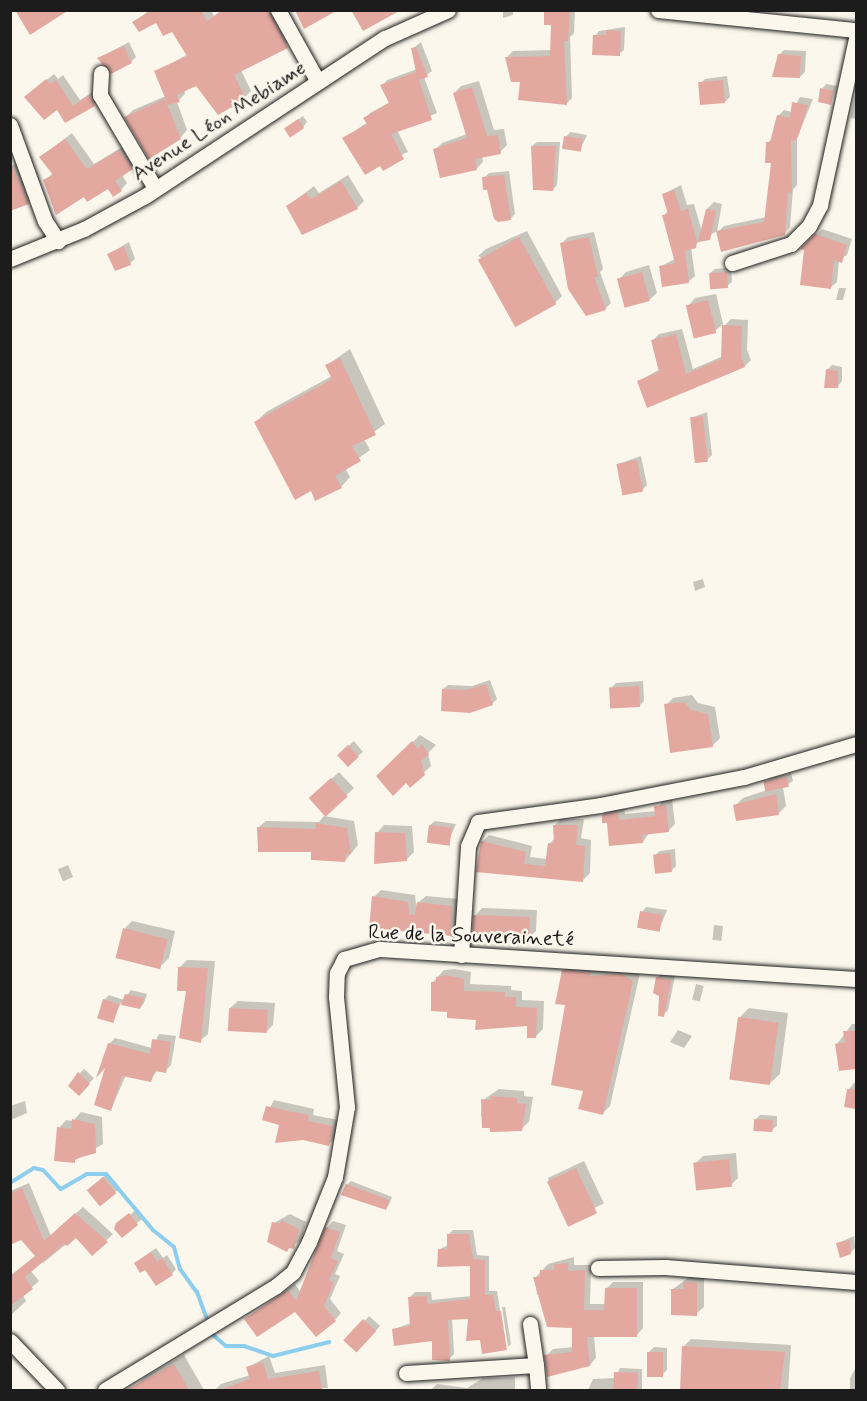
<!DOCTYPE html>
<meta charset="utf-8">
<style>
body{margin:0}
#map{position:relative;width:867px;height:1401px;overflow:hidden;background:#fbf7ec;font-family:Mynerve,sans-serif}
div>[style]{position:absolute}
.shadow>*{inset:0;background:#0003;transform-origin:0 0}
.stream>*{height:4px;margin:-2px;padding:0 2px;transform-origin:2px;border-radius:2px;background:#8dceee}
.building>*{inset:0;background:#e3a9a0;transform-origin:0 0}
.roads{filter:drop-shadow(0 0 2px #1c1c1c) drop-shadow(0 0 2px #1c1c1c)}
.minor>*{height:15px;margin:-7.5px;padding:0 7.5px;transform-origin:7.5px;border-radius:7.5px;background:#fbf7ec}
span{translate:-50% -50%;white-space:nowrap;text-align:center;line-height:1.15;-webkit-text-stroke:5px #fbf7ec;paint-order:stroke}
.street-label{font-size:21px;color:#1c1c1c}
.frame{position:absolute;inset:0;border:12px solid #1c1c1c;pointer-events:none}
</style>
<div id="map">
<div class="shadow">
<div style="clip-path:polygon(150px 10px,211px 10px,214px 16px,222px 10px,279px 10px,293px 40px,241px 70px,251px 91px,245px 97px,197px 84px,184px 90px,185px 94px,177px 102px,187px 130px,180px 138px,126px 117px,133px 110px,166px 96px,156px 72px,188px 54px,173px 30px,157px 21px,134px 22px)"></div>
<div style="clip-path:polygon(503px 10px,513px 10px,513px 15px,503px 18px)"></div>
<div style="clip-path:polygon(548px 10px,575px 10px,574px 33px,570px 37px,572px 98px,566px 104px,522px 80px,507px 57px,513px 51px,552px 50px,552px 23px,546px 13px)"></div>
<div style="clip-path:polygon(625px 27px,624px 50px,619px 54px,595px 36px,599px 31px)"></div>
<div style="clip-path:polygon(129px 42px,136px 57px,131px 62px,99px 58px)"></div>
<div style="clip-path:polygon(421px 42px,432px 71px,424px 77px,437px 113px,397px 130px,408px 152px,381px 164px,344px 138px,368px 122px,365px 118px,370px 113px,390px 102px,382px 86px,387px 80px,417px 69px,412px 49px)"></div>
<div style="clip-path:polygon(784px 50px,806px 51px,805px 72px,800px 77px,779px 55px)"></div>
<div style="clip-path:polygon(54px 74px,58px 79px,63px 75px,80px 100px,96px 90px,101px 98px,94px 104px,58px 108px,33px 91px)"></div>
<div style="clip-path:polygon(727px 76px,730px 97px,725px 102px,700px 84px,705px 79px)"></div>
<div style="clip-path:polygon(479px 81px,494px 130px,504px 129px,507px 145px,500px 152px,482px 156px,483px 162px,476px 169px,435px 150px,442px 143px,467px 134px,454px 93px,461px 86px)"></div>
<div style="clip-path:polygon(826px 84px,837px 86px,831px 103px,822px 89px)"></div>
<div style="clip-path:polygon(856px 90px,856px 119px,850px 118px)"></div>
<div style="clip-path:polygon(800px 97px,813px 99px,797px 138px,797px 185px,793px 190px,790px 227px,784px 234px,718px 232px,724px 226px,766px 217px,772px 161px,768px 143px,773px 137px,778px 116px,784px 110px,792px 112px)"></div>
<div style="clip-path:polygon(303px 116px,307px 122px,303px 127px,285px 129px)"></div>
<div style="clip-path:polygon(570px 132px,587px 135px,580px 150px,566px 137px)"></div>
<div style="clip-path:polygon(72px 133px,94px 164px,127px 144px,138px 162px,122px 175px,127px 183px,121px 190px,109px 187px,85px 195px,45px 180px,53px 173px,41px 157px)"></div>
<div style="clip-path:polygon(537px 142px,560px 142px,557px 185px,553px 190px,532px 146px)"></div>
<div style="clip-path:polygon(20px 162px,34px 196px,28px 203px,10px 166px)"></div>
<div style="clip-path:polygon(509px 171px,515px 214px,510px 219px,484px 178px,489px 173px)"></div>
<div style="clip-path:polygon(348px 175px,364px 201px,357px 208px,288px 206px,314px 186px,319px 193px)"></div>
<div style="clip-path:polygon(681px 185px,687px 205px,694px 204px,702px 232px,707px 209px,714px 202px,722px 204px,717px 231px,691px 247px,695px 276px,688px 282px,661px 266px,675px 259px,663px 216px,668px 211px,663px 194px)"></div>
<div style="clip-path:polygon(822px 229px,852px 239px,847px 255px,839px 260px,837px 282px,830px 288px,803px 248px)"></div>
<div style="clip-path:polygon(527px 231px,562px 296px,555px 303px,478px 256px,486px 249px)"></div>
<div style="clip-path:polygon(594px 232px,603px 269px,600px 272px,611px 303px,605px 309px,562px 243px,568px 237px)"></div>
<div style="clip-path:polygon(129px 242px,135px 259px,130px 263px,109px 254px)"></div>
<div style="clip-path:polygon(649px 265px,657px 293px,649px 300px,619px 279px,626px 272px)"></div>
<div style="clip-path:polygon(731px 268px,732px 282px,727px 286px,710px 273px,715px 269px)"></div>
<div style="clip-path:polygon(839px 288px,846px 288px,843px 300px,836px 300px)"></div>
<div style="clip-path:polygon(716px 294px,723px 324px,715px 331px,688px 306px,695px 298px)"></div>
<div style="clip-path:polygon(731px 319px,748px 320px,747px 350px,751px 360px,745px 366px,639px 381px,660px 369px,652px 341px,659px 334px,682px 329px,693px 369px,723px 356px,724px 326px)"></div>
<div style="clip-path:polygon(350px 349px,385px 424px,364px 439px,370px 450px,345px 468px,350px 477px,341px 487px,311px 489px,256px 422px,266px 412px,332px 376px,327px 365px)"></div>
<div style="clip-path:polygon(832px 365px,842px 367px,842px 381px,838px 386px,827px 370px)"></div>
<div style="clip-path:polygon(707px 412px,712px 455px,707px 460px,691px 418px)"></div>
<div style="clip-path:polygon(641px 456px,647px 485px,642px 490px,618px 464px)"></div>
<div style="clip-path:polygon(703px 579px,705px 587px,695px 591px,693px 582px)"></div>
<div style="clip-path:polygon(490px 680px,497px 699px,492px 704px,443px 689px,448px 685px,472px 686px)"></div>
<div style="clip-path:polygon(643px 681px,644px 701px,639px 706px,611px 688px,616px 683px)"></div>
<div style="clip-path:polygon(692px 695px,698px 703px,715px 707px,720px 738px,712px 746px,666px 705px,673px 698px)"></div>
<div style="clip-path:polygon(420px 735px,436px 745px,428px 753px,431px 766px,410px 786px,406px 780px,378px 776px)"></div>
<div style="clip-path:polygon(354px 741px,363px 752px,358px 756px,339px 755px)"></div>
<div style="left:339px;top:772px;width:22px;height:38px;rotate:47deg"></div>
<div style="clip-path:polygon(791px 773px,793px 781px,783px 787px,786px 806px,779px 813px,735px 806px,743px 798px,767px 790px,766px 783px,771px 778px)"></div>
<div style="clip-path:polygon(672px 799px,675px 824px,668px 831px,649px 833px,643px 842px,603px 815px,610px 808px,624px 806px,625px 814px,656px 811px,663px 800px)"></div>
<div style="clip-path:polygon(324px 816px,354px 821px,358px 845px,345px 861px,258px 828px,266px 821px,319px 822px)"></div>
<div style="clip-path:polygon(561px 819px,584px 819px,581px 838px,591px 840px,590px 873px,583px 880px,478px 871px,482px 842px,489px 835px,532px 846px,530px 857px,547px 859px,549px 844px,555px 838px,554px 826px)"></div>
<div style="clip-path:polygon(435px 821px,456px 824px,447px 845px,430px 825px)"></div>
<div style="clip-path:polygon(384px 825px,412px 826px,414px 852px,406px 860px,377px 833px)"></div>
<div style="clip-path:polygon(675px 849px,676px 866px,671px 871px,655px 855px,660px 851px)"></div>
<div style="left:68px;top:865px;width:13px;height:11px;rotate:67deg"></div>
<div style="clip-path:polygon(381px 890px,415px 895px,416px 905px,426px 896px,459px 899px,459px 927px,452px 935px,374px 897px)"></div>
<div style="clip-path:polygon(646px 907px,667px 910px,659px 930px,642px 912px)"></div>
<div style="clip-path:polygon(482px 908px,537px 910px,536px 931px,528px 938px,475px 916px)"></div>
<div style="clip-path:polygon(132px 921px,175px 931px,169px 958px,162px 965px,125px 928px)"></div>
<div style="left:714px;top:925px;width:9px;height:15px;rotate:6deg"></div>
<div style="clip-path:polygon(187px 960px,215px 961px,208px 1034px,200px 1041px,179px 968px)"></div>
<div style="clip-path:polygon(571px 963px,630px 967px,640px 973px,610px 1106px,603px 1113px,584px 1090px,566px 1004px,564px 971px)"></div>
<div style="clip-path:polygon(455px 969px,471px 972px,470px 984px,511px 986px,511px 990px,522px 991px,522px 1000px,544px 1001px,543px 1029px,536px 1036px,528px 1025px,448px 1011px,432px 983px,444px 970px)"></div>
<div style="clip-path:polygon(662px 973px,675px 976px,668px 1010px,663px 1015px,657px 978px)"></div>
<div style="left:696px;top:984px;width:8px;height:16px;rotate:14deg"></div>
<div style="clip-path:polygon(131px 990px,147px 994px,144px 1003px,140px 1008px,121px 1003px,112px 1022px,104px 1000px,109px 995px,124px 1000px)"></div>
<div style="clip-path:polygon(238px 1001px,275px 1003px,273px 1025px,265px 1033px,230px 1008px)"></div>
<div style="clip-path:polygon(749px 1008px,788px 1013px,780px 1074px,769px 1084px,739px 1018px)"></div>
<div style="clip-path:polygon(852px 1024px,856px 1024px,856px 1068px,840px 1069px,837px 1044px)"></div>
<div style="clip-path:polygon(678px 1030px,692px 1036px,684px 1048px,670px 1042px)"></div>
<div style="clip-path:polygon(159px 1034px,176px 1036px,171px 1065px,165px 1071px,158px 1070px,150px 1080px,126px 1075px,111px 1109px,109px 1044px,115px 1038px,152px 1048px)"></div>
<div style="clip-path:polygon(84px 1069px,94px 1078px,79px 1094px,79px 1074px)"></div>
<div style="clip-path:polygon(855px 1082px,856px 1107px,846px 1106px,848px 1090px)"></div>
<div style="clip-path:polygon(499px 1089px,524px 1091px,524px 1096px,533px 1097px,529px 1122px,521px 1129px,481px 1116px,483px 1100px)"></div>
<div style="clip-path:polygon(274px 1100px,314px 1109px,313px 1115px,338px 1120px,335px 1138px,329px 1144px,264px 1119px)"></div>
<div style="clip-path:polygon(25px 1101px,27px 1113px,11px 1120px,10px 1106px)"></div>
<div style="clip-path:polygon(81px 1112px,102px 1117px,103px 1144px,74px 1161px,59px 1128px,66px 1120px,73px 1121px)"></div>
<div style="clip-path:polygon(760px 1115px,777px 1116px,777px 1126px,772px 1130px,755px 1120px)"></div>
<div style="clip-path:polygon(736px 1153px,738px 1178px,731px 1185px,695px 1164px,703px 1156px)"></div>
<div style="left:584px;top:1161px;width:47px;height:40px;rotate:65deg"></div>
<div style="clip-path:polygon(108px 1173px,120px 1188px,115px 1192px,93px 1186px)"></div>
<div style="clip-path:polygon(351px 1181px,392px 1197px,389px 1205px,386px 1208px,347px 1185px)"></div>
<div style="clip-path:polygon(29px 1183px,51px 1236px,83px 1207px,113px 1234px,92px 1254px,76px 1236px,43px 1263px,41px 1260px,30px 1270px,39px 1281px,23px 1295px,26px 1301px,10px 1316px,10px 1276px,37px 1256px,22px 1239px,10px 1244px,10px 1191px)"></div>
<div style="clip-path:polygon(135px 1210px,142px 1219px,122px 1236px,116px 1230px)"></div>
<div style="clip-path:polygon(290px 1214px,306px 1222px,301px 1240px,287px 1250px,274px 1223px)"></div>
<div style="clip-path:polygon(333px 1221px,346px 1225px,337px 1251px,344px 1254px,335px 1274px,340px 1276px,330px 1299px,341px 1313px,335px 1320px,296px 1310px,246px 1319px,295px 1284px,301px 1293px,327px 1228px)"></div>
<div style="clip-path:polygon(453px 1230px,473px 1230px,477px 1255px,489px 1256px,489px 1291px,497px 1291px,506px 1349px,481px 1339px,469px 1318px,452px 1318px,454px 1354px,449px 1359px,434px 1339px,394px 1329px,411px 1323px,410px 1297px,415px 1292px,431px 1292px,432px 1300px,471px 1296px,471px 1265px,440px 1249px,448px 1245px,448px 1235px)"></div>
<div style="clip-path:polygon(854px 1236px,855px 1248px,850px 1253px,838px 1243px)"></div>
<div style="clip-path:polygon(156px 1248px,163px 1258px,167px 1255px,176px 1269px,172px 1274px,135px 1263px)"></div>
<div style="clip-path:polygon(574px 1257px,574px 1265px,591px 1265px,590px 1304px,606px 1304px,606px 1289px,613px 1282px,643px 1282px,643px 1328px,637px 1335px,594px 1336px,596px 1358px,590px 1365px,546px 1356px,553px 1349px,574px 1347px,574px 1327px,541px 1294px,537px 1295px,535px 1278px,548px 1264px)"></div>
<div style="clip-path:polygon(692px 1275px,704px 1276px,704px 1307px,696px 1314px,673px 1289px)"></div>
<div style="clip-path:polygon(502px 1307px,505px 1307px,511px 1344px,508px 1347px)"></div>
<div style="left:369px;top:1316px;width:15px;height:34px;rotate:42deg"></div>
<div style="clip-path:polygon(691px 1339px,791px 1345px,788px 1390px,682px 1390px,683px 1347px)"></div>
<div style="clip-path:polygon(654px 1347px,667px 1348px,667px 1370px,662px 1375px,649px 1352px)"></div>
<div style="clip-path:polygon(184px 1355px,204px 1390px,139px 1390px,136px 1386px,145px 1377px)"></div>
<div style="clip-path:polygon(269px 1356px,275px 1373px,325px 1365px,328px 1388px,215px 1390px,221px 1384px,250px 1375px,248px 1367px)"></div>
<div style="clip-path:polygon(856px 1367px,856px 1390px,850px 1390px,850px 1378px)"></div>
<div style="clip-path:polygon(620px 1368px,642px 1369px,642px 1390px,588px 1390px,593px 1379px,615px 1378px)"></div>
<div style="clip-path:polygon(515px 1377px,515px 1390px,431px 1390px,437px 1384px,467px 1388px,483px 1378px)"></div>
</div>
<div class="stream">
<div style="left:10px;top:1183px;width:28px;rotate:-32deg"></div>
<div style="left:34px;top:1168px;width:9px;rotate:13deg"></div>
<div style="left:43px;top:1170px;width:26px;rotate:47deg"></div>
<div style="left:61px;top:1189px;width:30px;rotate:-30deg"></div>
<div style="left:87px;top:1174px;width:19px"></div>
<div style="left:106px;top:1174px;width:73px;rotate:50deg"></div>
<div style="left:153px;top:1230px;width:27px;rotate:39deg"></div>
<div style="left:174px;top:1247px;width:23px;rotate:75deg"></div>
<div style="left:180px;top:1269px;width:29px;rotate:54deg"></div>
<div style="left:197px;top:1292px;width:27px;rotate:70deg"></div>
<div style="left:213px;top:1335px;width:17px;rotate:40deg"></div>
<div style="left:226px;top:1346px;width:18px"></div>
<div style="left:244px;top:1346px;width:31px;rotate:19deg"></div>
<div style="left:273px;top:1356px;width:58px;rotate:-14deg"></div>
</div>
<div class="building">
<div style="clip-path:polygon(15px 10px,69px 10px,30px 35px)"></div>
<div style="clip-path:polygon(152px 10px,201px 10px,207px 21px,223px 10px,268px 10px,288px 48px,234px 75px,246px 99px,218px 115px,196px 86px,177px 95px,180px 102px,168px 105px,154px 71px,187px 56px,172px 32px,163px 36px,156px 23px,139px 32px,132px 22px)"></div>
<div style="clip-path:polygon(295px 10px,338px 10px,304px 29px)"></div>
<div style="clip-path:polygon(351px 10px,401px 10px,363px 31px)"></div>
<div style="clip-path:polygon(544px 12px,570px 12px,568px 41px,564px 41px,567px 105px,518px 100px,520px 82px,511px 82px,505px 57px,550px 56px,551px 25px,544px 25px)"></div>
<div style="clip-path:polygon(606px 30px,621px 31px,620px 56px,592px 55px,593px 35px,606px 35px)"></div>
<div style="clip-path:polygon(124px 46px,132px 63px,111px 74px,97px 58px)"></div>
<div style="clip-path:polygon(416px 47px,428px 77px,419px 80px,432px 120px,391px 134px,404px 159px,383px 171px,380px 166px,365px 175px,342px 138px,367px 124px,363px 118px,389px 103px,380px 85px,416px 72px,411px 48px)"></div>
<div style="clip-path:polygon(778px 54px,801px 56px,800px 78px,772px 77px)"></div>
<div style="clip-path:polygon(46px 79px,50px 84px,56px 80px,73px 106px,89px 95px,95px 106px,65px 123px,57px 110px,44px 120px,24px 97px)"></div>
<div style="left:723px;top:80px;width:23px;height:25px;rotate:85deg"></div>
<div style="clip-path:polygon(472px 87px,487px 136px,498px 135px,501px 154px,475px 159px,477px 170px,440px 178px,433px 149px,467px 138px,453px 93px)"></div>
<div style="clip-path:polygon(820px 88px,833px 91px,831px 105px,818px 102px)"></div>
<div style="clip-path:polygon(165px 99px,181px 139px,149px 159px,124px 117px)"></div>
<div style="clip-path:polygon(792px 102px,808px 105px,799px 134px,796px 141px,791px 140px,792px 193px,788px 192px,785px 235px,721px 252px,716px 231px,764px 222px,771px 163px,765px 163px,766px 142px,770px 142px,777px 115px,790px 118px)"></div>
<div style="left:298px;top:119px;width:11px;height:17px;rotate:56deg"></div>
<div style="left:564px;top:136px;width:19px;height:13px;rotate:9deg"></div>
<div style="clip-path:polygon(65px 139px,87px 169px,119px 150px,133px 169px,115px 181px,122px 191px,113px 197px,108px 189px,87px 202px,84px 197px,56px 215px,43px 180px,53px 175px,39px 157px)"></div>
<div style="clip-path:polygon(531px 146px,556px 146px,553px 191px,533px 190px)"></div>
<div style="clip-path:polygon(10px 161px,29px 204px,10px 211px)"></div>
<div style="clip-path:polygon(504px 175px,511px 220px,498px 222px,494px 219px,487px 190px,483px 190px,482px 177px)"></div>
<div style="clip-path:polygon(341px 181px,358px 209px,302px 235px,286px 206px,306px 193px,311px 199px)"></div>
<div style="clip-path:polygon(674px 190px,681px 211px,688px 209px,697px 242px,696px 248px,685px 251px,689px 283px,662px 287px,659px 266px,675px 263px,662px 215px,668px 214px,662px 194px)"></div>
<div style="clip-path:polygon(706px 209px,716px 211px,710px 240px,698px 242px)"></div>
<div style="clip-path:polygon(815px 234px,847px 245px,842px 263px,834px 260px,831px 289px,800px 285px,804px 250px,800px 249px)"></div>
<div style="left:519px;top:237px;width:77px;height:47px;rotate:61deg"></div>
<div style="clip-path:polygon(589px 237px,598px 277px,594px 277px,606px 310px,586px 316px,568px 289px,560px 243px)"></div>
<div style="clip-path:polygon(124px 246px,131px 265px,115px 271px,107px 254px)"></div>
<div style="left:642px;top:272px;width:30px;height:26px;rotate:75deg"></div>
<div style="left:727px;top:272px;width:16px;height:18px;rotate:86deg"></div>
<div style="left:708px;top:300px;width:34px;height:23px;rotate:76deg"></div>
<div style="clip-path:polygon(722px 325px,742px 326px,741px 357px,745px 367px,647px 408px,637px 381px,659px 372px,651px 340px,676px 334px,686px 374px,721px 359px)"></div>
<div style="clip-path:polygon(340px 358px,376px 435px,352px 446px,361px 461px,335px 476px,342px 488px,315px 501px,311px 491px,295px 500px,254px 422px,332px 379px,325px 365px)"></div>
<div style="clip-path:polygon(826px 369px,838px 371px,838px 388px,824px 388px)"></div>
<div style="left:703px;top:416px;width:46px;height:13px;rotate:84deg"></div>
<div style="left:637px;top:460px;width:32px;height:21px;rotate:79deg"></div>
<div style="clip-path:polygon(486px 684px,493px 705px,470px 713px,441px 711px,442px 689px,466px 690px)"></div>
<div style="left:639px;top:686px;width:21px;height:30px;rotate:87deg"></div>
<div style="clip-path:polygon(684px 702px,691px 710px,708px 714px,713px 747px,670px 753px,664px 704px)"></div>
<div style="clip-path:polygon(412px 741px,418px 749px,422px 744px,429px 754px,421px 761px,425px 775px,410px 788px,406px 783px,393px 796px,376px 776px)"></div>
<div style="left:348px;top:745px;width:16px;height:15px;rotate:47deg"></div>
<div style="left:787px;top:777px;width:10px;height:24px;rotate:79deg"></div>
<div style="left:331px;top:778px;width:25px;height:30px;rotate:48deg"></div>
<div style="clip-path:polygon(776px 794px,779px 815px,736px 821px,733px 805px)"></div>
<div style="clip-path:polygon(666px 805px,669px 832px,642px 835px,643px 843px,609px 846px,607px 823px,602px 823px,602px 815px,618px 812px,619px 820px,655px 816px,654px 806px)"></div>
<div style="clip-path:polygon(316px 823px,347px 828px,351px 854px,346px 854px,345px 862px,311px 860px,311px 852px,258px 852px,257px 827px,315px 829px)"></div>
<div style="left:429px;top:825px;width:23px;height:18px;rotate:7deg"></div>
<div style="clip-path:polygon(553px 825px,578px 825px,576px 845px,585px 846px,583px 882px,476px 872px,481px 841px,526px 852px,524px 864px,545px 866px,548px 843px,554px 844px)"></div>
<div style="clip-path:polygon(375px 832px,405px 833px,407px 861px,374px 864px)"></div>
<div style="left:670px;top:853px;width:19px;height:17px;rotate:84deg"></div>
<div style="clip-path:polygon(372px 896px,408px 902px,409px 914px,415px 915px,417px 902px,452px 906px,452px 936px,369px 928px)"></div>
<div style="left:640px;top:911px;width:23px;height:17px;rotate:10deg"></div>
<div style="left:473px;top:915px;width:57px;height:22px;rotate:2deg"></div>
<div style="left:123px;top:928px;width:46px;height:31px;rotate:14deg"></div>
<div style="clip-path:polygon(178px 967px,208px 968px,201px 1043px,179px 1038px,186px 991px,177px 991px)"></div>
<div style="clip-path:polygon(562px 970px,591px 973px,590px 976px,622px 974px,633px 981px,603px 1115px,578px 1109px,583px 1091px,551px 1085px,565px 1005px,555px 1004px)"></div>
<div style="clip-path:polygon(447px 975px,464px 979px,464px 991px,505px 992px,505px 997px,516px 997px,516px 1007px,537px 1008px,536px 1038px,527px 1038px,527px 1026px,475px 1030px,476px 1020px,447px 1018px,447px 1012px,431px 1011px,431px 982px,436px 982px,436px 977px)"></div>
<div style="clip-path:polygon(656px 977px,671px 980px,664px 1017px,658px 1016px,659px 996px,653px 993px)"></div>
<div style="clip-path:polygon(125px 994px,144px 998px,140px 1009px,121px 1005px)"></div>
<div style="left:103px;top:999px;width:17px;height:20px;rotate:17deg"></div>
<div style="left:229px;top:1008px;width:39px;height:23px;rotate:3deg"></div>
<div style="left:738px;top:1017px;width:41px;height:63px;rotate:8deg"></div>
<div style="clip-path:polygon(843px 1031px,856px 1031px,856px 1069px,839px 1071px,835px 1044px,845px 1042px)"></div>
<div style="clip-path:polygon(152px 1039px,171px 1042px,166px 1073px,155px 1071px,151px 1082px,122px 1076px,111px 1111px,94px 1105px,105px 1068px,96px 1078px,108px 1043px,150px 1054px)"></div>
<div style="clip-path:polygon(78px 1072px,90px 1084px,79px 1096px,68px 1086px)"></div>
<div style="clip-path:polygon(847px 1089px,856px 1090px,856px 1109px,844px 1107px)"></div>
<div style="clip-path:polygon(490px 1096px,517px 1098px,517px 1103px,526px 1104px,522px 1131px,490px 1132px,490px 1128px,482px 1128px,481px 1099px,491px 1100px)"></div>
<div style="clip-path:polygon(266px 1106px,309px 1115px,308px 1121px,333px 1126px,329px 1146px,303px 1140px,275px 1143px,279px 1125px,262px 1120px)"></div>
<div style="clip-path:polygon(72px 1119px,95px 1124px,96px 1153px,75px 1159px,75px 1163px,54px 1161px,57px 1127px,71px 1129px)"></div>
<div style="left:754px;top:1119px;width:19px;height:12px;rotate:3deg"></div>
<div style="left:729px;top:1159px;width:28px;height:36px;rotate:84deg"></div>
<div style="left:576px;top:1168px;width:50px;height:32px;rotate:65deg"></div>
<div style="left:103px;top:1177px;width:21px;height:21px;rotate:51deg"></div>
<div style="clip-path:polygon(346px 1184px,389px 1200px,386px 1210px,341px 1195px)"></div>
<div style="clip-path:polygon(22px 1188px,44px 1241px,75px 1213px,108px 1242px,92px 1256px,76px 1238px,67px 1246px,64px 1244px,25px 1277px,33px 1289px,10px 1306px,10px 1276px,35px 1256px,21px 1240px,10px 1245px,10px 1193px)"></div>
<div style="clip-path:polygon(129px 1213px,138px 1225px,122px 1238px,114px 1229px,116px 1223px)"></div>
<div style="clip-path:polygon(281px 1220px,299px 1229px,294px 1249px,289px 1248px,287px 1252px,267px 1242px,272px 1222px,280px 1224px)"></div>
<div style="clip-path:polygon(325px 1227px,340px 1232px,331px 1258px,338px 1261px,329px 1280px,334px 1283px,324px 1306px,336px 1321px,316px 1337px,295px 1312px,257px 1337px,244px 1319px,288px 1290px,296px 1301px)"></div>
<div style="clip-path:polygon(447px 1234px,469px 1234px,473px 1259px,485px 1260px,485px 1295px,493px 1295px,496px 1311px,501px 1311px,507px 1350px,482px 1354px,480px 1340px,466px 1341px,468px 1319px,448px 1320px,450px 1361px,432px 1360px,432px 1341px,394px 1346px,392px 1329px,410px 1326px,408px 1297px,427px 1296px,427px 1304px,470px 1299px,470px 1266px,437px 1267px,438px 1249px,447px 1249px)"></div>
<div style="clip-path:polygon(850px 1240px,851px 1254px,840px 1258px,836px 1243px)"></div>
<div style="clip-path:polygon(151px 1252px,157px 1262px,162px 1258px,173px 1275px,156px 1286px,145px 1270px,140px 1273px,134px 1263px)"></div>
<div style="clip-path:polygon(568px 1263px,568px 1271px,585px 1270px,584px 1310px,604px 1310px,605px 1288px,637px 1288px,637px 1337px,587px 1337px,590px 1366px,547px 1377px,544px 1355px,572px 1352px,572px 1328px,547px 1327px,533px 1277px,540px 1277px,540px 1270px,554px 1270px,554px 1264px)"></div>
<div style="clip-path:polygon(683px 1282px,697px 1283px,697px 1316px,671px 1315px,671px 1289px,683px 1289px)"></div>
<div style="left:363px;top:1319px;width:18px;height:29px;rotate:43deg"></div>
<div style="clip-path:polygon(682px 1346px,785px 1352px,780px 1390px,680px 1390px)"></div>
<div style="left:647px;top:1352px;width:16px;height:25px"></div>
<div style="clip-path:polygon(263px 1362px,268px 1379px,319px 1371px,322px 1390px,220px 1390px,250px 1379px,246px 1367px)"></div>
<div style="clip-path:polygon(174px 1364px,189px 1390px,126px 1390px)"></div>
<div style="left:614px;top:1372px;width:24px;height:18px;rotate:2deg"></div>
</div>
<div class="roads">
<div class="minor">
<div style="left:278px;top:10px;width:82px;rotate:60.9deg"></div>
<div style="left:658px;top:10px;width:199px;rotate:5.8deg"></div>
<div style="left:101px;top:73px;width:22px;rotate:93deg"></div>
<div style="left:100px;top:95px;width:108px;rotate:59.4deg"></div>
<div style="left:10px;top:125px;width:102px;rotate:70deg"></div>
<div style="left:45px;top:221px;width:24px;rotate:57deg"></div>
<div style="left:10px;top:259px;width:80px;rotate:-22.1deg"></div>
<div style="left:84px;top:229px;width:69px;rotate:-28.4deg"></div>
<div style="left:145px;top:196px;width:287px;rotate:-33.4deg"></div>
<div style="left:385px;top:38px;width:69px;rotate:-24deg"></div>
<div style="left:732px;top:263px;width:62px;rotate:-17.9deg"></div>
<div style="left:791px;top:244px;width:25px;rotate:-45deg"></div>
<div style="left:809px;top:226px;width:24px;rotate:-62deg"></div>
<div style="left:820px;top:205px;width:170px;rotate:-77.8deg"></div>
<div style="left:461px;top:955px;width:109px;rotate:-86.3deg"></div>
<div style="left:468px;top:846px;width:26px;rotate:-67deg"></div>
<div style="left:478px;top:822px;width:123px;rotate:-7.9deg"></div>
<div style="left:600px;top:805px;width:147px;rotate:-11deg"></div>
<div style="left:744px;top:777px;width:117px;rotate:-16.4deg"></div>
<div style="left:598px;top:1268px;width:67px;rotate:-0.9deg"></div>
<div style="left:665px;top:1267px;width:192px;rotate:4.5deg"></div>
<div style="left:530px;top:1324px;width:41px;rotate:81.7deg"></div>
<div style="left:10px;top:1341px;width:68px;rotate:46.2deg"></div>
<div style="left:406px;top:1373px;width:130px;rotate:-3.5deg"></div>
<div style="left:536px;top:1365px;width:25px;rotate:85deg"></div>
<div style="left:105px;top:1390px;width:200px;rotate:-31.3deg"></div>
<div style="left:276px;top:1286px;width:22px;rotate:-39deg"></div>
<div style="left:293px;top:1272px;width:34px;rotate:-62deg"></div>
<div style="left:309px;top:1242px;width:70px;rotate:-68.2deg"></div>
<div style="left:335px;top:1177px;width:71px;rotate:-80.3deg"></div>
<div style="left:347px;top:1107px;width:111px;rotate:-95.7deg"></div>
<div style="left:336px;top:997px;width:24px;rotate:-88deg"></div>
<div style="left:337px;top:973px;width:16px;rotate:-63deg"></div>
<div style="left:344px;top:959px;width:37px;rotate:-16deg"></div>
<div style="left:380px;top:949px;width:477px;rotate:3.6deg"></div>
</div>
</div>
<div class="street-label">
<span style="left:219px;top:121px;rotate:-33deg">Avenue Léon Mebiame</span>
<span style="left:471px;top:936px;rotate:2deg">Rue de la Souveraineté</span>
</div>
<div class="frame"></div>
</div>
